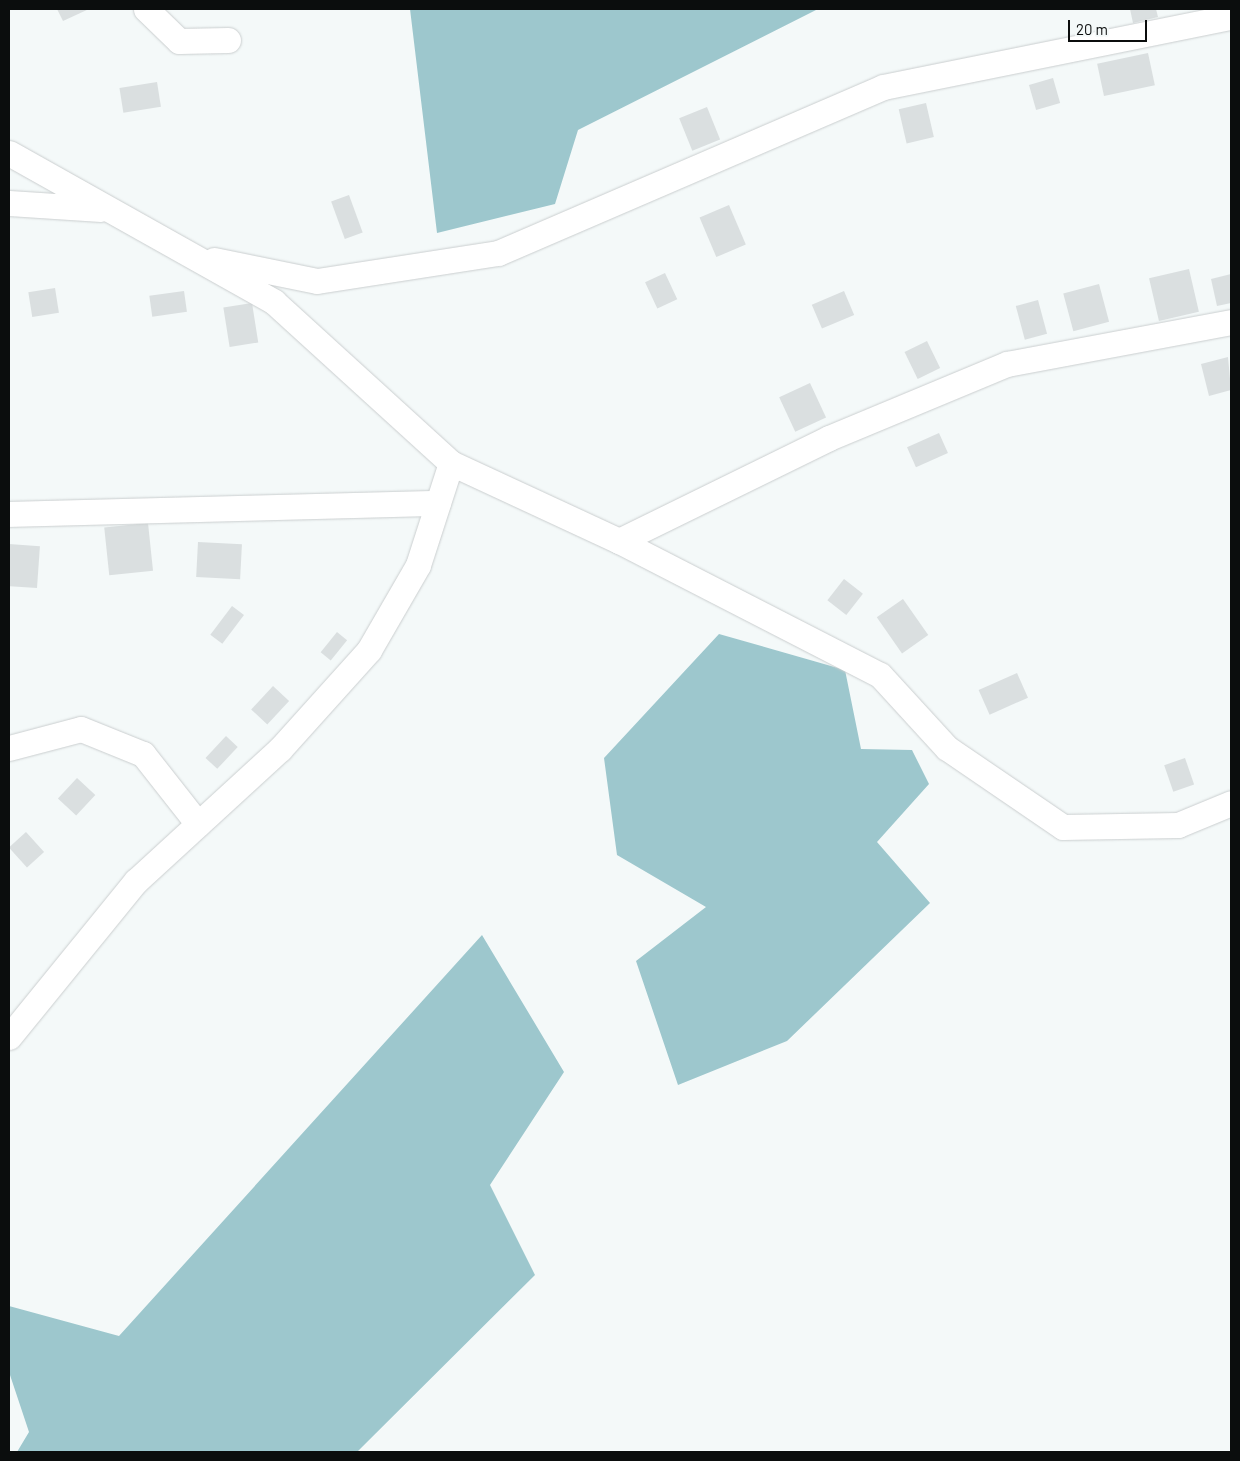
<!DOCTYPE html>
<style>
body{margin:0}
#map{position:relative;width:1240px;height:1461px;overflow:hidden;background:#f4f9f9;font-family:Barlow,sans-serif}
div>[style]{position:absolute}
.forest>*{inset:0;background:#9dc7cd}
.building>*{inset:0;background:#dadfe0;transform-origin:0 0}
.roads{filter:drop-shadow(0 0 1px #cacecf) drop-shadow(0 0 1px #cacecf)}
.street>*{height:25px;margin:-12.5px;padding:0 12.5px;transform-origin:12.5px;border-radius:12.5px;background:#fff}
span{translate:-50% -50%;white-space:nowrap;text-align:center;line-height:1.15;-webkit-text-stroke:5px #f4f9f9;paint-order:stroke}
.frame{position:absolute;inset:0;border:10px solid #0b0d0d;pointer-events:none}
.scale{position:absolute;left:1068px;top:20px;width:79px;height:22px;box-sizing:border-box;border:2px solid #0b0d0d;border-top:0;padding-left:6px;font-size:15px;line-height:18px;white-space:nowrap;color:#0b0d0d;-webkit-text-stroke:4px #f4f9f9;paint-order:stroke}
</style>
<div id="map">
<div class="forest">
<div style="clip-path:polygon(410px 9px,818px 9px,578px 130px,555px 204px,437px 233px)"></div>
<div style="clip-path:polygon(719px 634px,845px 670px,861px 749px,912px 750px,929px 784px,877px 842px,930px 903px,787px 1041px,678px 1085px,636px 961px,706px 907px,617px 855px,604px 758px)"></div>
<div style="clip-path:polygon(482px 935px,564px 1072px,490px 1185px,535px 1275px,357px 1452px,17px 1452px,29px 1432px,9px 1372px,9px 1306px,119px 1336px)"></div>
</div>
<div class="building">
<div style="clip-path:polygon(57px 9px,89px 9px,63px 21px)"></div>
<div style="clip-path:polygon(1130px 9px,1156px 9px,1158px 17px,1133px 23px)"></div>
<div style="left:1148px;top:53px;width:33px;height:52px;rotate:78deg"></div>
<div style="left:1053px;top:78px;width:26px;height:25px;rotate:74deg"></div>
<div style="left:157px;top:82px;width:25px;height:38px;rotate:81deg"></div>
<div style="left:926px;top:103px;width:35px;height:28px;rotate:77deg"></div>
<div style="left:707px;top:107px;width:35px;height:30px;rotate:68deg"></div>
<div style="left:349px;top:195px;width:40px;height:19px;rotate:70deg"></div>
<div style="left:729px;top:205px;width:43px;height:32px;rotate:67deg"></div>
<div style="left:1189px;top:269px;width:44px;height:41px;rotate:77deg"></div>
<div style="left:665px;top:273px;width:29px;height:22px;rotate:65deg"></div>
<div style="clip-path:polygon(1231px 274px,1231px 303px,1217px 306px,1211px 279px)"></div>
<div style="left:1099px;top:284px;width:39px;height:37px;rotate:75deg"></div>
<div style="left:55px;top:288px;width:25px;height:27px;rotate:81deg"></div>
<div style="left:184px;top:291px;width:21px;height:35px;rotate:82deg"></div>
<div style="left:844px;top:291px;width:26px;height:35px;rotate:67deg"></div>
<div style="left:1038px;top:300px;width:35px;height:23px;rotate:75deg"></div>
<div style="left:252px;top:303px;width:40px;height:29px;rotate:81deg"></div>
<div style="left:927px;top:341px;width:30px;height:25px;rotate:64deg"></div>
<div style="clip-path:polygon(1228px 357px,1231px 390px,1209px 396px,1201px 364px)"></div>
<div style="left:810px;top:383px;width:38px;height:34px;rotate:65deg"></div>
<div style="left:939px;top:433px;width:22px;height:35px;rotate:66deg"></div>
<div style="left:148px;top:523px;width:48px;height:44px;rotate:84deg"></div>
<div style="left:198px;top:542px;width:44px;height:35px;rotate:3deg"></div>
<div style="left:9px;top:544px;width:31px;height:42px;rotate:4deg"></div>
<div style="left:844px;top:579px;width:24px;height:27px;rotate:38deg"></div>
<div style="left:903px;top:599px;width:44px;height:32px;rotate:55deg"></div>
<div style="left:232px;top:606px;width:15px;height:36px;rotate:37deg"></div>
<div style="left:337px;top:632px;width:13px;height:26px;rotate:39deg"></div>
<div style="left:1017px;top:673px;width:27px;height:42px;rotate:66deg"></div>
<div style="left:273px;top:686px;width:22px;height:32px;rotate:43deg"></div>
<div style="left:226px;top:736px;width:16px;height:30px;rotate:43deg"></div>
<div style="left:1185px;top:758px;width:28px;height:22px;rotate:71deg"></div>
<div style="left:77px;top:778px;width:25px;height:28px;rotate:43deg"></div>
<div style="left:26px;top:832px;width:27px;height:23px;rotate:48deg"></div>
</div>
<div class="roads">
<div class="street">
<div style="left:146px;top:9px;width:46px;rotate:44.1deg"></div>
<div style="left:179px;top:41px;width:49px;rotate:-1.2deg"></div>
<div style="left:9px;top:153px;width:304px;rotate:29.3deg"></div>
<div style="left:274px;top:302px;width:239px;rotate:42.3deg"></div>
<div style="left:451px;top:463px;width:185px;rotate:24.9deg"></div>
<div style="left:619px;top:541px;width:293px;rotate:27.2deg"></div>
<div style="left:880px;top:675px;width:99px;rotate:47.5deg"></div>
<div style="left:947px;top:748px;width:140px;rotate:34.3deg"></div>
<div style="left:1063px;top:827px;width:115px;rotate:-1deg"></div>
<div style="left:1178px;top:825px;width:57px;rotate:-22.5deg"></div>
<div style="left:9px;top:203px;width:92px;rotate:3.7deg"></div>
<div style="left:214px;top:260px;width:105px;rotate:11.5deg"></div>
<div style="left:317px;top:281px;width:183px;rotate:-8.8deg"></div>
<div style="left:498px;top:253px;width:419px;rotate:-23.3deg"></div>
<div style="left:883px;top:87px;width:355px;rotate:-11.4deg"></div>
<div style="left:9px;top:514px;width:429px;rotate:-1.5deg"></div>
<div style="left:619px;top:541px;width:234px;rotate:-26.1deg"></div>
<div style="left:829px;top:438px;width:193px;rotate:-22.6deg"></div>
<div style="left:1007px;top:364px;width:228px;rotate:-10.6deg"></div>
<div style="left:9px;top:748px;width:74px;rotate:-14.8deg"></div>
<div style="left:81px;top:729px;width:67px;rotate:22deg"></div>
<div style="left:143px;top:754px;width:89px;rotate:51.8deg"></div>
<div style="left:9px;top:1037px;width:201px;rotate:-50.9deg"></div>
<div style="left:136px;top:881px;width:195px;rotate:-42.5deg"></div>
<div style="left:280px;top:749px;width:133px;rotate:-48deg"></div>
<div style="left:369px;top:650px;width:98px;rotate:-60deg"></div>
<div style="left:418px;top:565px;width:107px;rotate:-72.1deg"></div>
</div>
</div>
<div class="frame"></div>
<div class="scale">20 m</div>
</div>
